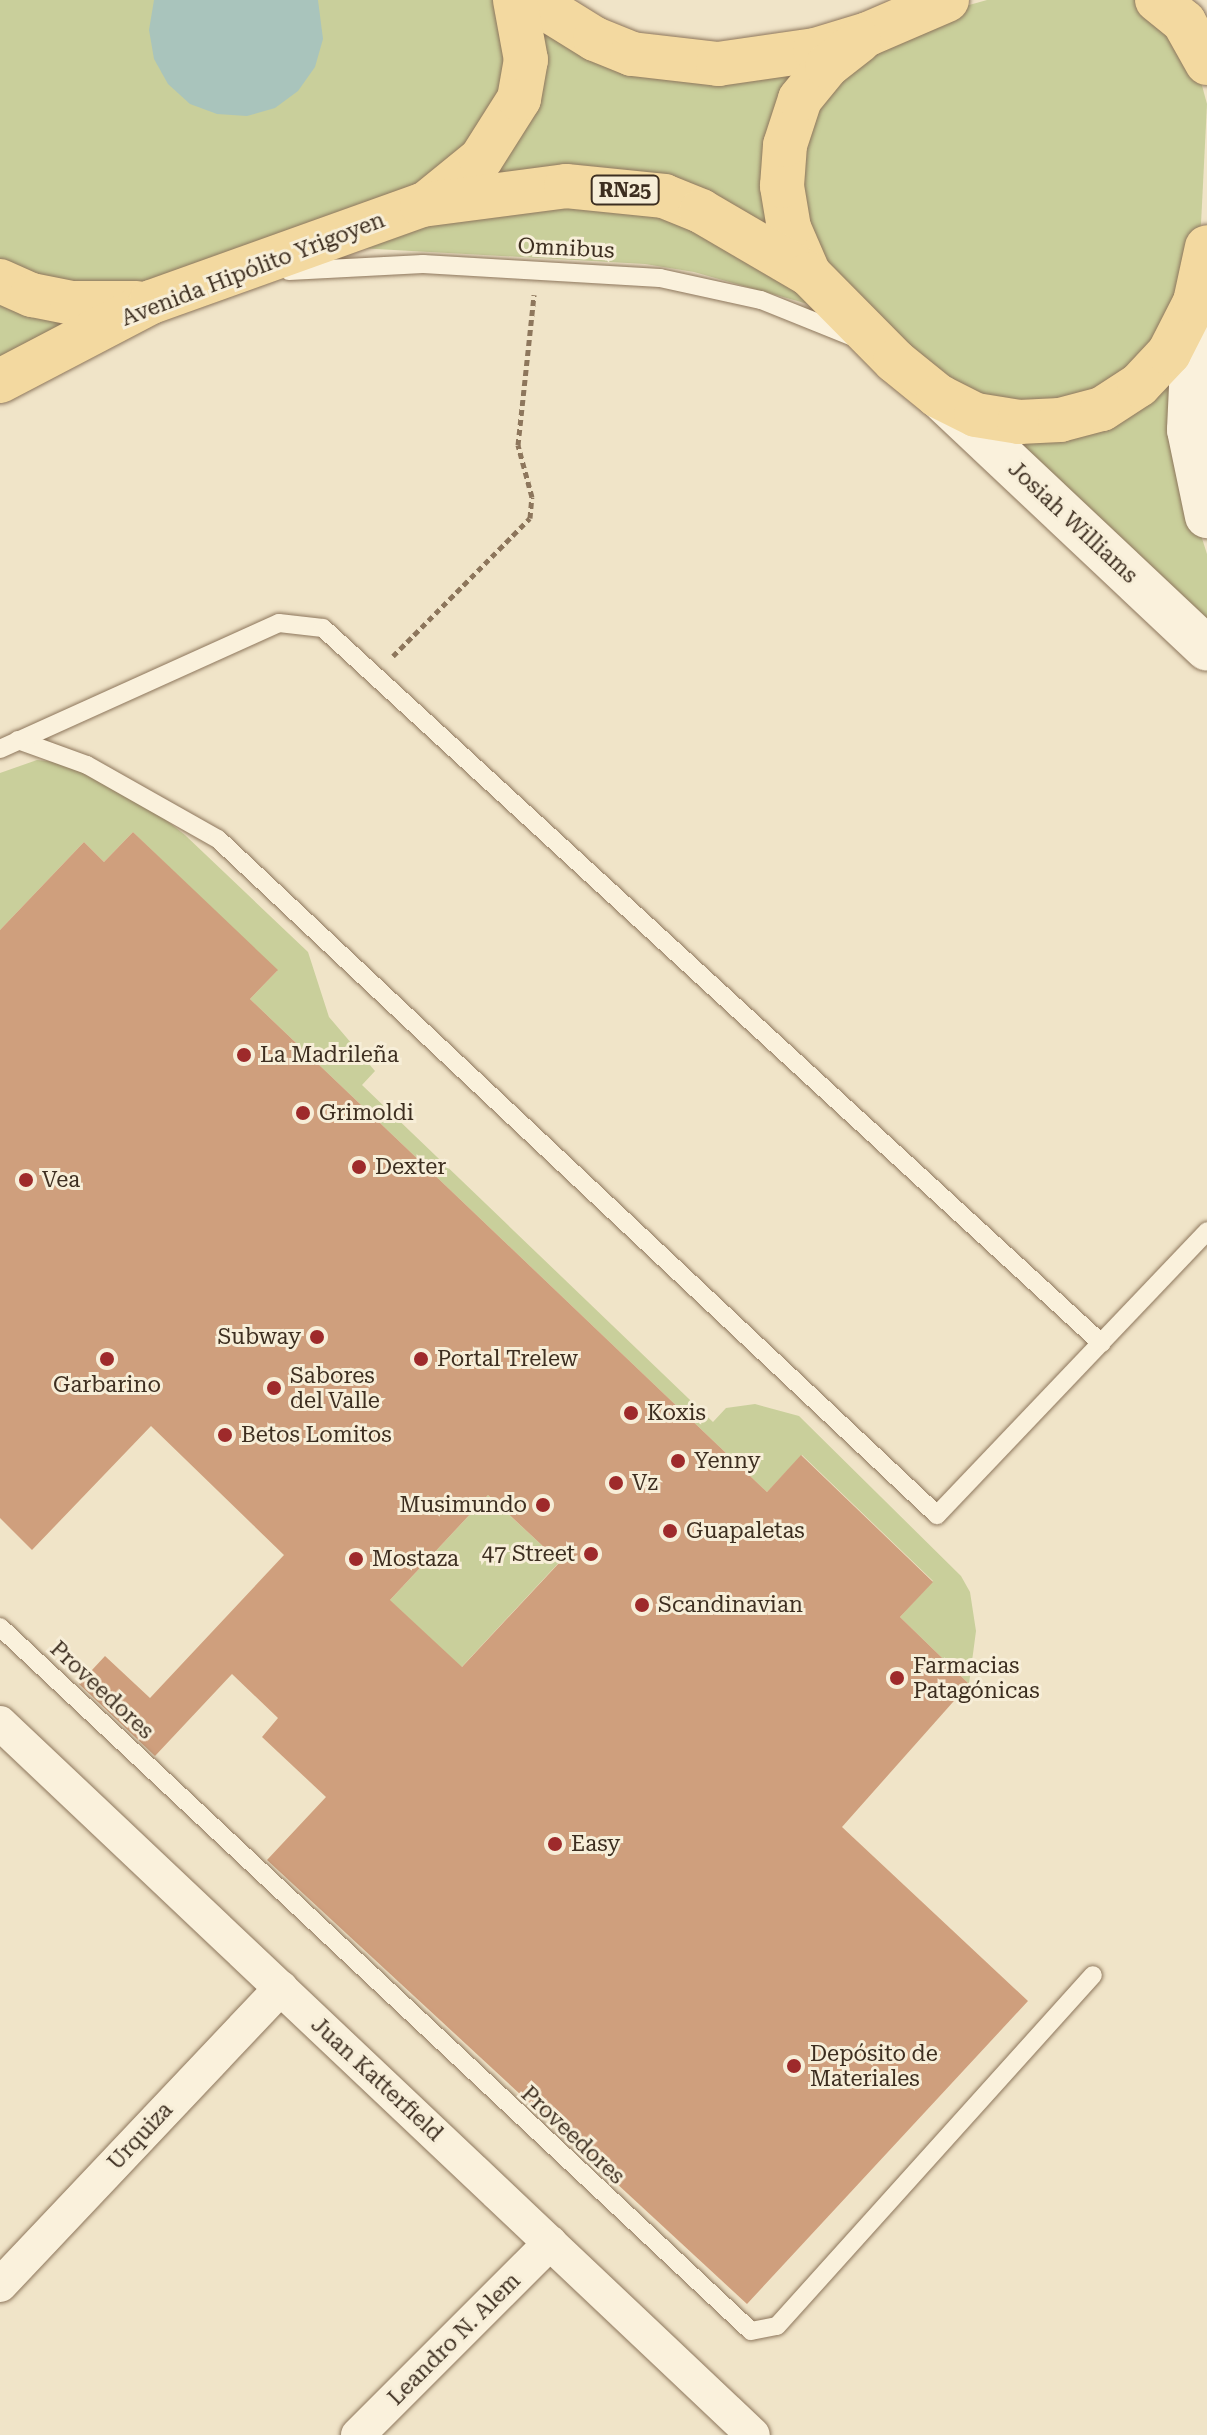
<!DOCTYPE html>
<meta charset="utf-8">
<style>
body{margin:0}
#map{position:relative;width:1207px;height:2435px;overflow:hidden;background:#f0e4c8;font-family:"Roboto Serif",serif}
div>[style]{position:absolute}
.green>*{inset:0;background:#c9cf9b;transform-origin:0 0}
.water>*{inset:0;background:#a9c4bc}
.building>*{inset:0;background:#cf9f7d}
.path>*{height:5px;margin-top:-2.5px;transform-origin:0;background:repeating-linear-gradient(90deg,#8d765c 0 6px,transparent 0 10px)}
.roads{filter:drop-shadow(0 0 2px #8d765c) drop-shadow(0 0 2px #8d765c)}
.lane>*{height:18px;margin:-9px;padding:0 9px;transform-origin:9px;border-radius:9px;background:#faf1dc}
.street>*{height:34px;margin:-17px;padding:0 17px;transform-origin:17px;border-radius:17px;background:#faf1dc}
.secondary>*{height:44px;margin:-22px;padding:0 22px;transform-origin:22px;border-radius:22px;background:#faf1dc}
.primary>*{height:44px;margin:-22px;padding:0 22px;transform-origin:22px;border-radius:22px;background:#f3d9a0}
.dots>*{width:22px;height:22px;translate:-50% -50%;box-sizing:border-box;border:4px solid #f7eed8;border-radius:50%}
span{translate:-50% -50%;white-space:nowrap;text-align:center;line-height:1.15;-webkit-text-stroke:6px #f7eed8;paint-order:stroke}
.shield-label span{padding:2px 6px;background:#f7eed8;border:2px solid;border-radius:6px;-webkit-text-stroke-width:0}
.shield-label{font-size:20px;color:#3d2e20;font-weight:700}
.street-label{font-size:22px;color:#3d2e20}
.poi-label{font-size:22px;color:#3d2e20}
.left{translate:0 -50%;text-align:left}
.right{translate:-100% -50%;text-align:right}
</style>
<div id="map">
<div class="green">
<div style="clip-path:polygon(0 0,501px 0,511px 41px,491px 133px,415px 184px,121px 296px,0 270px)"></div>
<div style="clip-path:polygon(987px 0,1138px 0,1197px 67px,1207px 104px,1201px 224px,1189px 276px,1152px 355px,1093px 399px,1002px 404px,946px 380px,815px 253px,794px 153px,832px 77px,962px 7px)"></div>
<div style="clip-path:polygon(532px 15px,583px 44px,817px 57px,774px 224px,754px 229px,475px 180px)"></div>
<div style="clip-path:polygon(546px 206px,648px 213px,700px 230px,750px 258px,815px 306px,694px 272px,645px 264px,358px 248px,400px 231px)"></div>
<div style="clip-path:polygon(0 297px,84px 315px,0 358px)"></div>
<div style="clip-path:polygon(1178px 354px,1185px 485px,1207px 554px,1207px 630px,1010px 433px)"></div>
<div style="clip-path:polygon(37px 760px,67px 763px,138px 798px,185px 835px,308px 952px,329px 1017px,375px 1071px,362px 1085px,713px 1422px,726px 1408px,755px 1404px,799px 1416px,961px 1576px,970px 1592px,976px 1631px,969px 1684px,900px 1617px,933px 1581px,802px 1455px,767px 1492px,250px 999px,277px 971px,133px 832px,104px 862px,84px 842px,0 930px,0 773px)"></div>
<div style="left:488px;top:1495px;width:98px;height:144px;rotate:43deg"></div>
</div>
<div class="water">
<div style="clip-path:polygon(154px 0,318px 0,323px 39px,315px 67px,298px 91px,275px 108px,247px 116px,217px 114px,190px 104px,168px 84px,154px 59px,149px 30px)"></div>
</div>
<div class="building">
<div style="clip-path:polygon(evenodd,133px 832px,278px 970px,250px 999px,767px 1492px,801px 1455px,933px 1582px,900px 1617px,969px 1684px,842px 1827px,1028px 2001px,747px 2304px,267px 1860px,326px 1797px,262px 1737px,278px 1718px,232px 1674px,155px 1756px,79px 1684px,105px 1656px,150px 1698px,284px 1555px,151px 1426px,32px 1550px,0 1518px,0 930px,84px 842px,104px 862px,133px 832px,488px 1495px,560px 1562px,462px 1667px,390px 1600px,488px 1495px)"></div>
</div>
<div class="path">
<div style="left:393px;top:656px;width:194px;rotate:-45.2deg"></div>
<div style="left:530px;top:518px;width:21px;rotate:-85deg"></div>
<div style="left:532px;top:497px;width:54px;rotate:-105.1deg"></div>
<div style="left:518px;top:445px;width:151px;rotate:-83.9deg"></div>
</div>
<div class="roads">
<div class="lane">
<div style="left:289px;top:271px;width:134px;rotate:-3deg"></div>
<div style="left:423px;top:264px;width:237px;rotate:3.4deg"></div>
<div style="left:660px;top:278px;width:103px;rotate:12.3deg"></div>
<div style="left:761px;top:300px;width:99px;rotate:21.9deg"></div>
<div style="left:18px;top:740px;width:73px;rotate:19.9deg"></div>
<div style="left:87px;top:765px;width:150px;rotate:29.5deg"></div>
<div style="left:218px;top:839px;width:987px;rotate:43.23deg"></div>
<div style="left:937px;top:1515px;width:392px;rotate:-46.4deg"></div>
<div style="left:0;top:749px;width:306px;rotate:-24.3deg"></div>
<div style="left:279px;top:623px;width:44px;rotate:6.5deg"></div>
<div style="left:323px;top:628px;width:1057px;rotate:42.58deg"></div>
<div style="left:0;top:1627px;width:1029px;rotate:43.15deg"></div>
<div style="left:751px;top:2331px;width:26px;rotate:-11deg"></div>
<div style="left:777px;top:2326px;width:472px;rotate:-48deg"></div>
</div>
<div class="street">
<div style="left:0;top:1723px;width:1036px;rotate:43.4deg"></div>
<div style="left:0;top:2285px;width:409px;rotate:-46.6deg"></div>
<div style="left:358px;top:2435px;width:272px;rotate:-45deg"></div>
</div>
<div class="secondary">
<div style="left:1195px;top:302px;width:128px;rotate:92.7deg"></div>
<div style="left:1189px;top:430px;width:88px;rotate:78.2deg"></div>
<div style="left:940px;top:397px;width:367px;rotate:43.3deg"></div>
</div>
<div class="primary">
<div style="left:532px;top:0;width:74px;rotate:31.8deg"></div>
<div style="left:595px;top:39px;width:40px;rotate:22deg"></div>
<div style="left:632px;top:54px;width:87px;rotate:6.6deg"></div>
<div style="left:718px;top:64px;width:98px;rotate:-8.2deg"></div>
<div style="left:815px;top:50px;width:55px;rotate:-16.8deg"></div>
<div style="left:868px;top:34px;width:86px;rotate:-23.3deg"></div>
<div style="left:1157px;top:0;width:35px;rotate:39deg"></div>
<div style="left:1184px;top:22px;width:47px;rotate:60.7deg"></div>
<div style="left:428px;top:202px;width:68px;rotate:-39.1deg"></div>
<div style="left:481px;top:159px;width:71px;rotate:-57.7deg"></div>
<div style="left:519px;top:99px;width:40px;rotate:-80deg"></div>
<div style="left:526px;top:60px;width:61px;rotate:-100.4deg"></div>
<div style="left:809px;top:274px;width:50px;rotate:-113.5deg"></div>
<div style="left:789px;top:228px;width:43px;rotate:-99.5deg"></div>
<div style="left:782px;top:186px;width:41px;rotate:-85.8deg"></div>
<div style="left:785px;top:145px;width:48px;rotate:-71.9deg"></div>
<div style="left:800px;top:99px;width:43px;rotate:-50.7deg"></div>
<div style="left:827px;top:66px;width:41px;rotate:-38deg"></div>
<div style="left:0;top:281px;width:35px;rotate:24deg"></div>
<div style="left:32px;top:295px;width:41px;rotate:11.3deg"></div>
<div style="left:72px;top:303px;width:65px"></div>
<div style="left:0;top:381px;width:170px;rotate:-27.6deg"></div>
<div style="left:151px;top:302px;width:288px;rotate:-19.7deg"></div>
<div style="left:422px;top:205px;width:145px;rotate:-7.5deg"></div>
<div style="left:566px;top:186px;width:99px;rotate:5.8deg"></div>
<div style="left:664px;top:196px;width:40px;rotate:22deg"></div>
<div style="left:701px;top:211px;width:125px;rotate:30.3deg"></div>
<div style="left:809px;top:274px;width:122px;rotate:45.3deg"></div>
<div style="left:895px;top:361px;width:55px;rotate:39.1deg"></div>
<div style="left:938px;top:396px;width:42px;rotate:26.6deg"></div>
<div style="left:976px;top:415px;width:44px;rotate:9.2deg"></div>
<div style="left:1019px;top:422px;width:41px;rotate:-2.8deg"></div>
<div style="left:1060px;top:420px;width:43px;rotate:-14.7deg"></div>
<div style="left:1102px;top:409px;width:44px;rotate:-33deg"></div>
<div style="left:1139px;top:385px;width:44px;rotate:-46.8deg"></div>
<div style="left:1169px;top:353px;width:57px;rotate:-63deg"></div>
<div style="left:1195px;top:302px;width:56px;rotate:-77.7deg"></div>
</div>
</div>
<div class="dots">
<div style="left:244px;top:1055px;background:#9e2a2b"></div>
<div style="left:303px;top:1113px;background:#9e2a2b"></div>
<div style="left:359px;top:1167px;background:#9e2a2b"></div>
<div style="left:26px;top:1180px;background:#9e2a2b"></div>
<div style="left:317px;top:1337px;background:#9e2a2b"></div>
<div style="left:107px;top:1359px;background:#9e2a2b"></div>
<div style="left:421px;top:1359px;background:#9e2a2b"></div>
<div style="left:274px;top:1388px;background:#9e2a2b"></div>
<div style="left:631px;top:1413px;background:#9e2a2b"></div>
<div style="left:225px;top:1435px;background:#9e2a2b"></div>
<div style="left:678px;top:1461px;background:#9e2a2b"></div>
<div style="left:616px;top:1483px;background:#9e2a2b"></div>
<div style="left:543px;top:1505px;background:#9e2a2b"></div>
<div style="left:670px;top:1531px;background:#9e2a2b"></div>
<div style="left:591px;top:1554px;background:#9e2a2b"></div>
<div style="left:356px;top:1559px;background:#9e2a2b"></div>
<div style="left:642px;top:1605px;background:#9e2a2b"></div>
<div style="left:897px;top:1678px;background:#9e2a2b"></div>
<div style="left:555px;top:1844px;background:#9e2a2b"></div>
<div style="left:794px;top:2066px;background:#9e2a2b"></div>
</div>
<div class="shield-label">
<span style="left:625px;top:190px">RN25</span>
</div>
<div class="street-label">
<span style="left:566px;top:248px;rotate:3deg">Omnibus</span>
<span style="left:253px;top:269px;rotate:-21deg">Avenida Hipólito Yrigoyen</span>
<span style="left:1073px;top:522px;rotate:43deg">Josiah Williams</span>
<span style="left:102px;top:1690px;rotate:43deg">Proveedores</span>
<span style="left:377px;top:2079px;rotate:43deg">Juan Katterfield</span>
<span style="left:573px;top:2135px;rotate:43deg">Proveedores</span>
<span style="left:140px;top:2136px;rotate:-47deg">Urquiza</span>
<span style="left:454px;top:2339px;rotate:-45deg">Leandro N. Alem</span>
</div>
<div class="poi-label">
<span class="left" style="left:260px;top:1055px">La Madrileña</span>
<span class="left" style="left:319px;top:1113px">Grimoldi</span>
<span class="left" style="left:375px;top:1167px">Dexter</span>
<span class="left" style="left:42px;top:1180px">Vea</span>
<span class="right" style="left:301px;top:1337px">Subway</span>
<span class="left" style="left:437px;top:1359px">Portal Trelew</span>
<span class="left" style="left:290px;top:1388px">Sabores<br>del Valle</span>
<span style="left:107px;top:1385px">Garbarino</span>
<span class="left" style="left:647px;top:1413px">Koxis</span>
<span class="left" style="left:241px;top:1435px">Betos Lomitos</span>
<span class="left" style="left:694px;top:1461px">Yenny</span>
<span class="left" style="left:632px;top:1483px">Vz</span>
<span class="right" style="left:527px;top:1505px">Musimundo</span>
<span class="left" style="left:686px;top:1531px">Guapaletas</span>
<span class="right" style="left:575px;top:1554px">47 Street</span>
<span class="left" style="left:372px;top:1559px">Mostaza</span>
<span class="left" style="left:658px;top:1605px">Scandinavian</span>
<span class="left" style="left:913px;top:1678px">Farmacias<br>Patagónicas</span>
<span class="left" style="left:571px;top:1844px">Easy</span>
<span class="left" style="left:810px;top:2066px">Depósito de<br>Materiales</span>
</div>
</div>
